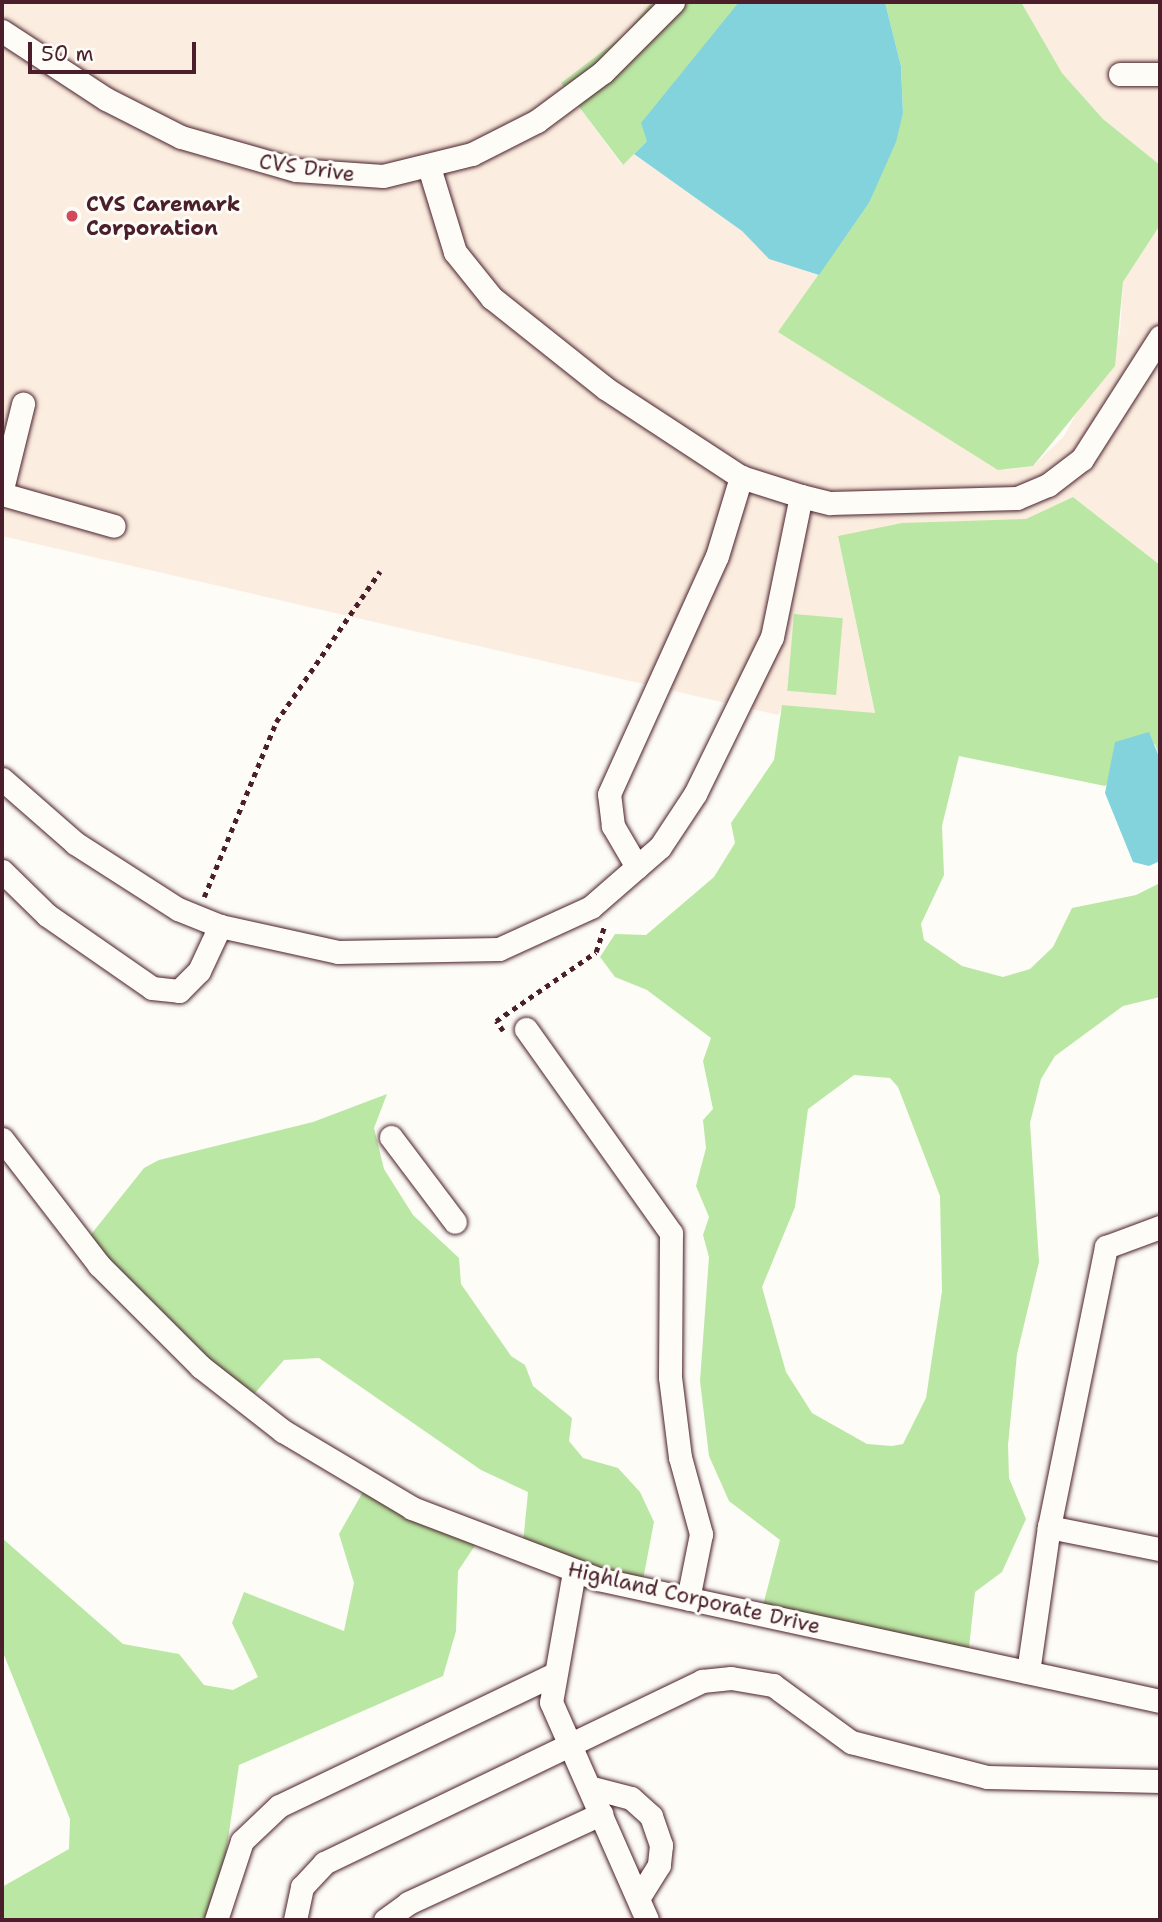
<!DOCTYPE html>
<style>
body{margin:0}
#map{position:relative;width:1162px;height:1922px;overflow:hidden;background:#fdfcf7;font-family:"Shantell Sans",sans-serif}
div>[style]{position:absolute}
.built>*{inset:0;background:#fbeddf}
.green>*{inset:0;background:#bbe7a4;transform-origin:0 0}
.water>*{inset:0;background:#83d3dd}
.path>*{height:4.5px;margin-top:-2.25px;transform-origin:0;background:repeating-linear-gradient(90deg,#4a1f2b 0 5px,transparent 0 10px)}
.roads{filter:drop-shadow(0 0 2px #4a1f2b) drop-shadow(0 0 2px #4a1f2b)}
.minor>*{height:23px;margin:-11.5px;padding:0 11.5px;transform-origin:11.5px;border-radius:11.5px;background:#fdfcf7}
.dots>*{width:19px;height:19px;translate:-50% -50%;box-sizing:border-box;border:4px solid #fdfcf7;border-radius:50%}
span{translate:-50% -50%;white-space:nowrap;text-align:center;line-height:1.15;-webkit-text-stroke:6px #fdfcf7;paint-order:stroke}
.street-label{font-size:21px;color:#4a1f2b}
.poi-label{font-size:21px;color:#4a1f2b;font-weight:700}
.left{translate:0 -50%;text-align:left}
.frame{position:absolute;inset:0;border:4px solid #4a1f2b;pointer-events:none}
.scale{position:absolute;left:28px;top:42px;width:168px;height:32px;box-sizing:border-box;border:4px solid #4a1f2b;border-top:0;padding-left:9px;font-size:21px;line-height:24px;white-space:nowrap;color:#4a1f2b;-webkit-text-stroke:5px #fdfcf7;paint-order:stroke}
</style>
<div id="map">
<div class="built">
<div style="clip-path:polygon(2px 2px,652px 2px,624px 35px,561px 83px,622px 165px,634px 154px,742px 231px,769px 259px,819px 275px,779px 332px,1004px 470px,1033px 466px,1064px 436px,1120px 334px,1123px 282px,1160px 225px,1160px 565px,1073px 497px,1027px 519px,838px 536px,875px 714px,783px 705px,778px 715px,2px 536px)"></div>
<div style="clip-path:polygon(1021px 2px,1160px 2px,1160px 165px,1103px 119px,1062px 73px)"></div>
</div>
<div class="green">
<div style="clip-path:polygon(652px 2px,739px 2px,647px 141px,623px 165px,561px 83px,624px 35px)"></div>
<div style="clip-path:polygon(885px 2px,1021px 2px,1062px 73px,1103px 119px,1160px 165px,1160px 225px,1123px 282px,1115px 366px,1033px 466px,998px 470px,778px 332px,869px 203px,903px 113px,901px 66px)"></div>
<div style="clip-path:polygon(evenodd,1073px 497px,1160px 565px,1160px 759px,1155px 744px,1105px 786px,959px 756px,942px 826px,944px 875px,921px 924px,924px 940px,962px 966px,1003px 977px,1030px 969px,1053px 947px,1072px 908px,1136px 895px,1160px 883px,1160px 997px,1123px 1006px,1055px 1056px,1041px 1079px,1030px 1123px,1039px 1262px,1017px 1354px,1008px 1445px,1009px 1478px,1026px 1519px,1002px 1572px,975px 1592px,968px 1657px,761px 1613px,780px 1540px,729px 1501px,709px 1456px,700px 1381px,709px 1257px,703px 1235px,709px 1217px,696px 1186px,706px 1148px,703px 1120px,713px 1109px,703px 1061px,711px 1038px,647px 990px,615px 977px,600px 957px,615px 934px,646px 935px,714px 877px,735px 843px,731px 823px,774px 760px,782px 705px,875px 713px,838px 536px,902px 523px,1026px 519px,1073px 497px,854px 1075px,890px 1078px,898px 1087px,940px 1196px,942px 1291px,926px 1398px,903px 1444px,892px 1446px,867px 1444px,812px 1413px,786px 1372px,762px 1287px,795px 1207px,808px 1109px,854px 1075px)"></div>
<div style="left:794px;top:614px;width:49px;height:77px;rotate:5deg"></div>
<div style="clip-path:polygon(387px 1094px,374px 1128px,384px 1169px,413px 1215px,459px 1258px,461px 1284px,511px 1356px,525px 1365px,533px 1386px,572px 1418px,569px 1441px,583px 1458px,618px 1468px,640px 1492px,654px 1522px,642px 1585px,522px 1554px,528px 1492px,481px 1470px,319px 1358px,284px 1360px,247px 1402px,81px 1247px,144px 1168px,159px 1160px,313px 1122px)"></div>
<div style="clip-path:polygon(364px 1490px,480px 1538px,458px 1571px,456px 1631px,443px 1676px,239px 1765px,216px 1920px,2px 1920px,2px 1887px,69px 1849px,70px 1819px,2px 1650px,2px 1538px,123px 1644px,179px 1654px,204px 1685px,233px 1690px,258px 1677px,232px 1623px,244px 1592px,344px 1631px,354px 1583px,339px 1534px)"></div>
</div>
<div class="water">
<div style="clip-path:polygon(739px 2px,885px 2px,901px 66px,903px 113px,896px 142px,869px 203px,819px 275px,769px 259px,742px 231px,634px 154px,647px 141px,641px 123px)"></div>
<div style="clip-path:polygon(1149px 732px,1160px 759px,1160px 861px,1149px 866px,1133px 862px,1105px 793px,1115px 742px)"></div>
</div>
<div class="path">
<div style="left:204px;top:897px;width:189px;rotate:-67.6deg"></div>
<div style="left:276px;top:722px;width:183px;rotate:-55.4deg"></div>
<div style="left:503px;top:1031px;width:12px;rotate:-125deg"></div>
<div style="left:496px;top:1021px;width:121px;rotate:-34.6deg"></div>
<div style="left:596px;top:952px;width:29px;rotate:-72deg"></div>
</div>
<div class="roads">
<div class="minor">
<div style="left:2px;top:31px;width:124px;rotate:33.2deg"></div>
<div style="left:106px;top:99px;width:84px;rotate:26.9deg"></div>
<div style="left:181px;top:137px;width:120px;rotate:16deg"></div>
<div style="left:296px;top:170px;width:87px;rotate:3.9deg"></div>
<div style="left:383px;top:176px;width:92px;rotate:-13.9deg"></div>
<div style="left:472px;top:154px;width:73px;rotate:-26.9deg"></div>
<div style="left:537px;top:121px;width:82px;rotate:-36.6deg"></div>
<div style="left:603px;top:72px;width:99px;rotate:-45deg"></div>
<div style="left:1120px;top:74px;width:40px"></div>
<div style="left:429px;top:167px;width:89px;rotate:73deg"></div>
<div style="left:455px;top:252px;width:59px;rotate:51.2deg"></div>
<div style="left:492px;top:298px;width:144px;rotate:38.5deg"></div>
<div style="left:605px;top:388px;width:163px;rotate:33.2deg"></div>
<div style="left:741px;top:477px;width:63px;rotate:17.6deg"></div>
<div style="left:801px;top:496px;width:30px;rotate:14deg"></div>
<div style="left:830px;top:503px;width:187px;rotate:-1.5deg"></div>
<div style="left:1017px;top:498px;width:34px;rotate:-23deg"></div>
<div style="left:1048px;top:485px;width:43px;rotate:-37.4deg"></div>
<div style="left:1082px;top:459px;width:145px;rotate:-57.4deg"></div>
<div style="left:2px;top:489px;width:88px;rotate:-76.1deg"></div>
<div style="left:2px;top:494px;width:116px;rotate:15.9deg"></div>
<div style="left:2px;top:779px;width:97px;rotate:41.2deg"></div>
<div style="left:75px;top:843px;width:122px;rotate:32.7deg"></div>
<div style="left:178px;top:909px;width:45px;rotate:22deg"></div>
<div style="left:220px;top:926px;width:121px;rotate:12.4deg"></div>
<div style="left:338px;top:952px;width:161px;rotate:-1.1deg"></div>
<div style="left:499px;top:949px;width:101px;rotate:-24.5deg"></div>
<div style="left:591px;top:907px;width:91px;rotate:-41deg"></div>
<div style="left:660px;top:847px;width:64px;rotate:-56.6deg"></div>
<div style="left:695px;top:794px;width:175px;rotate:-63.9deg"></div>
<div style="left:772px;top:637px;width:144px;rotate:-78.4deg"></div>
<div style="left:637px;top:867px;width:48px;rotate:-120.3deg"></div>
<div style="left:613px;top:826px;width:32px;rotate:-97deg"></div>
<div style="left:609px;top:794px;width:261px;rotate:-65.6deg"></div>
<div style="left:717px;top:556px;width:83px;rotate:-73.1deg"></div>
<div style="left:2px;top:871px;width:63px;rotate:44.4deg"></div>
<div style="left:47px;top:915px;width:128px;rotate:34.8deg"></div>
<div style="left:152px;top:988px;width:27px;rotate:6deg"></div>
<div style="left:179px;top:991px;width:28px;rotate:-45deg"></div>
<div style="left:199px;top:971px;width:50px;rotate:-65deg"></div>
<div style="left:526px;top:1029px;width:250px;rotate:54.6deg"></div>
<div style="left:671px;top:1233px;width:144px;rotate:90.4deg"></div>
<div style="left:670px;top:1377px;width:81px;rotate:82.9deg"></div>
<div style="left:680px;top:1457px;width:80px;rotate:74.7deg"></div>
<div style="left:701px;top:1534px;width:66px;rotate:101.3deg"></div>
<div style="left:391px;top:1137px;width:106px;rotate:53deg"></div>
<div style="left:2px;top:1139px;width:159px;rotate:52.4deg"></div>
<div style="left:99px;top:1265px;width:144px;rotate:45deg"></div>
<div style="left:201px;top:1367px;width:104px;rotate:38deg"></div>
<div style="left:283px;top:1431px;width:150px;rotate:30.8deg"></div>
<div style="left:412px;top:1508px;width:199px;rotate:20.9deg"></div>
<div style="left:598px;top:1579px;width:575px;rotate:12.25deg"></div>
<div style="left:1049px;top:1527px;width:112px;rotate:11.3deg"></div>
<div style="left:574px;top:1572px;width:132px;rotate:100deg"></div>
<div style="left:551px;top:1702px;width:238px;rotate:66.2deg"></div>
<div style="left:1028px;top:1672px;width:147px;rotate:-81.8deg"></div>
<div style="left:1049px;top:1527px;width:286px;rotate:-78.5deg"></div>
<div style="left:1106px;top:1247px;width:58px;rotate:-20.3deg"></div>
<div style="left:589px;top:1787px;width:43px;rotate:14.7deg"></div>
<div style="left:631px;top:1798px;width:27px;rotate:42deg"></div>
<div style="left:651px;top:1816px;width:31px;rotate:71deg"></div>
<div style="left:661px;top:1845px;width:20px;rotate:96deg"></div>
<div style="left:659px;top:1865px;width:36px;rotate:122deg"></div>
<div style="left:216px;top:1920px;width:83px;rotate:-71.8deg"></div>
<div style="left:242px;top:1841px;width:51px;rotate:-43.4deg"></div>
<div style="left:279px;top:1806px;width:304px;rotate:-25.6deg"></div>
<div style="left:295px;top:1920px;width:34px;rotate:-78deg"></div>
<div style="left:302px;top:1887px;width:33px;rotate:-47deg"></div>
<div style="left:324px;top:1863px;width:420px;rotate:-25.7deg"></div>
<div style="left:702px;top:1681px;width:29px;rotate:-6deg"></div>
<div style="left:731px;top:1678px;width:43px;rotate:9.5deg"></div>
<div style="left:773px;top:1685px;width:97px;rotate:36.2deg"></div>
<div style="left:851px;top:1742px;width:140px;rotate:14.4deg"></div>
<div style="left:987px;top:1777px;width:173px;rotate:1.3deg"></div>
<div style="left:385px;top:1920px;width:29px;rotate:-36deg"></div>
<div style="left:408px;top:1903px;width:213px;rotate:-24.8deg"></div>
</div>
</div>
<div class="dots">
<div style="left:72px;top:216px;background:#d1495b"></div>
</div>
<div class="street-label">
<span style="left:307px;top:168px;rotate:8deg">CVS Drive</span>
<span style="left:694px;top:1598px;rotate:13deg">Highland Corporate Drive</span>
</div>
<div class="poi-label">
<span class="left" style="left:86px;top:216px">CVS Caremark<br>Corporation</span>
</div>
<div class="frame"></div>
<div class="scale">50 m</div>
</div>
